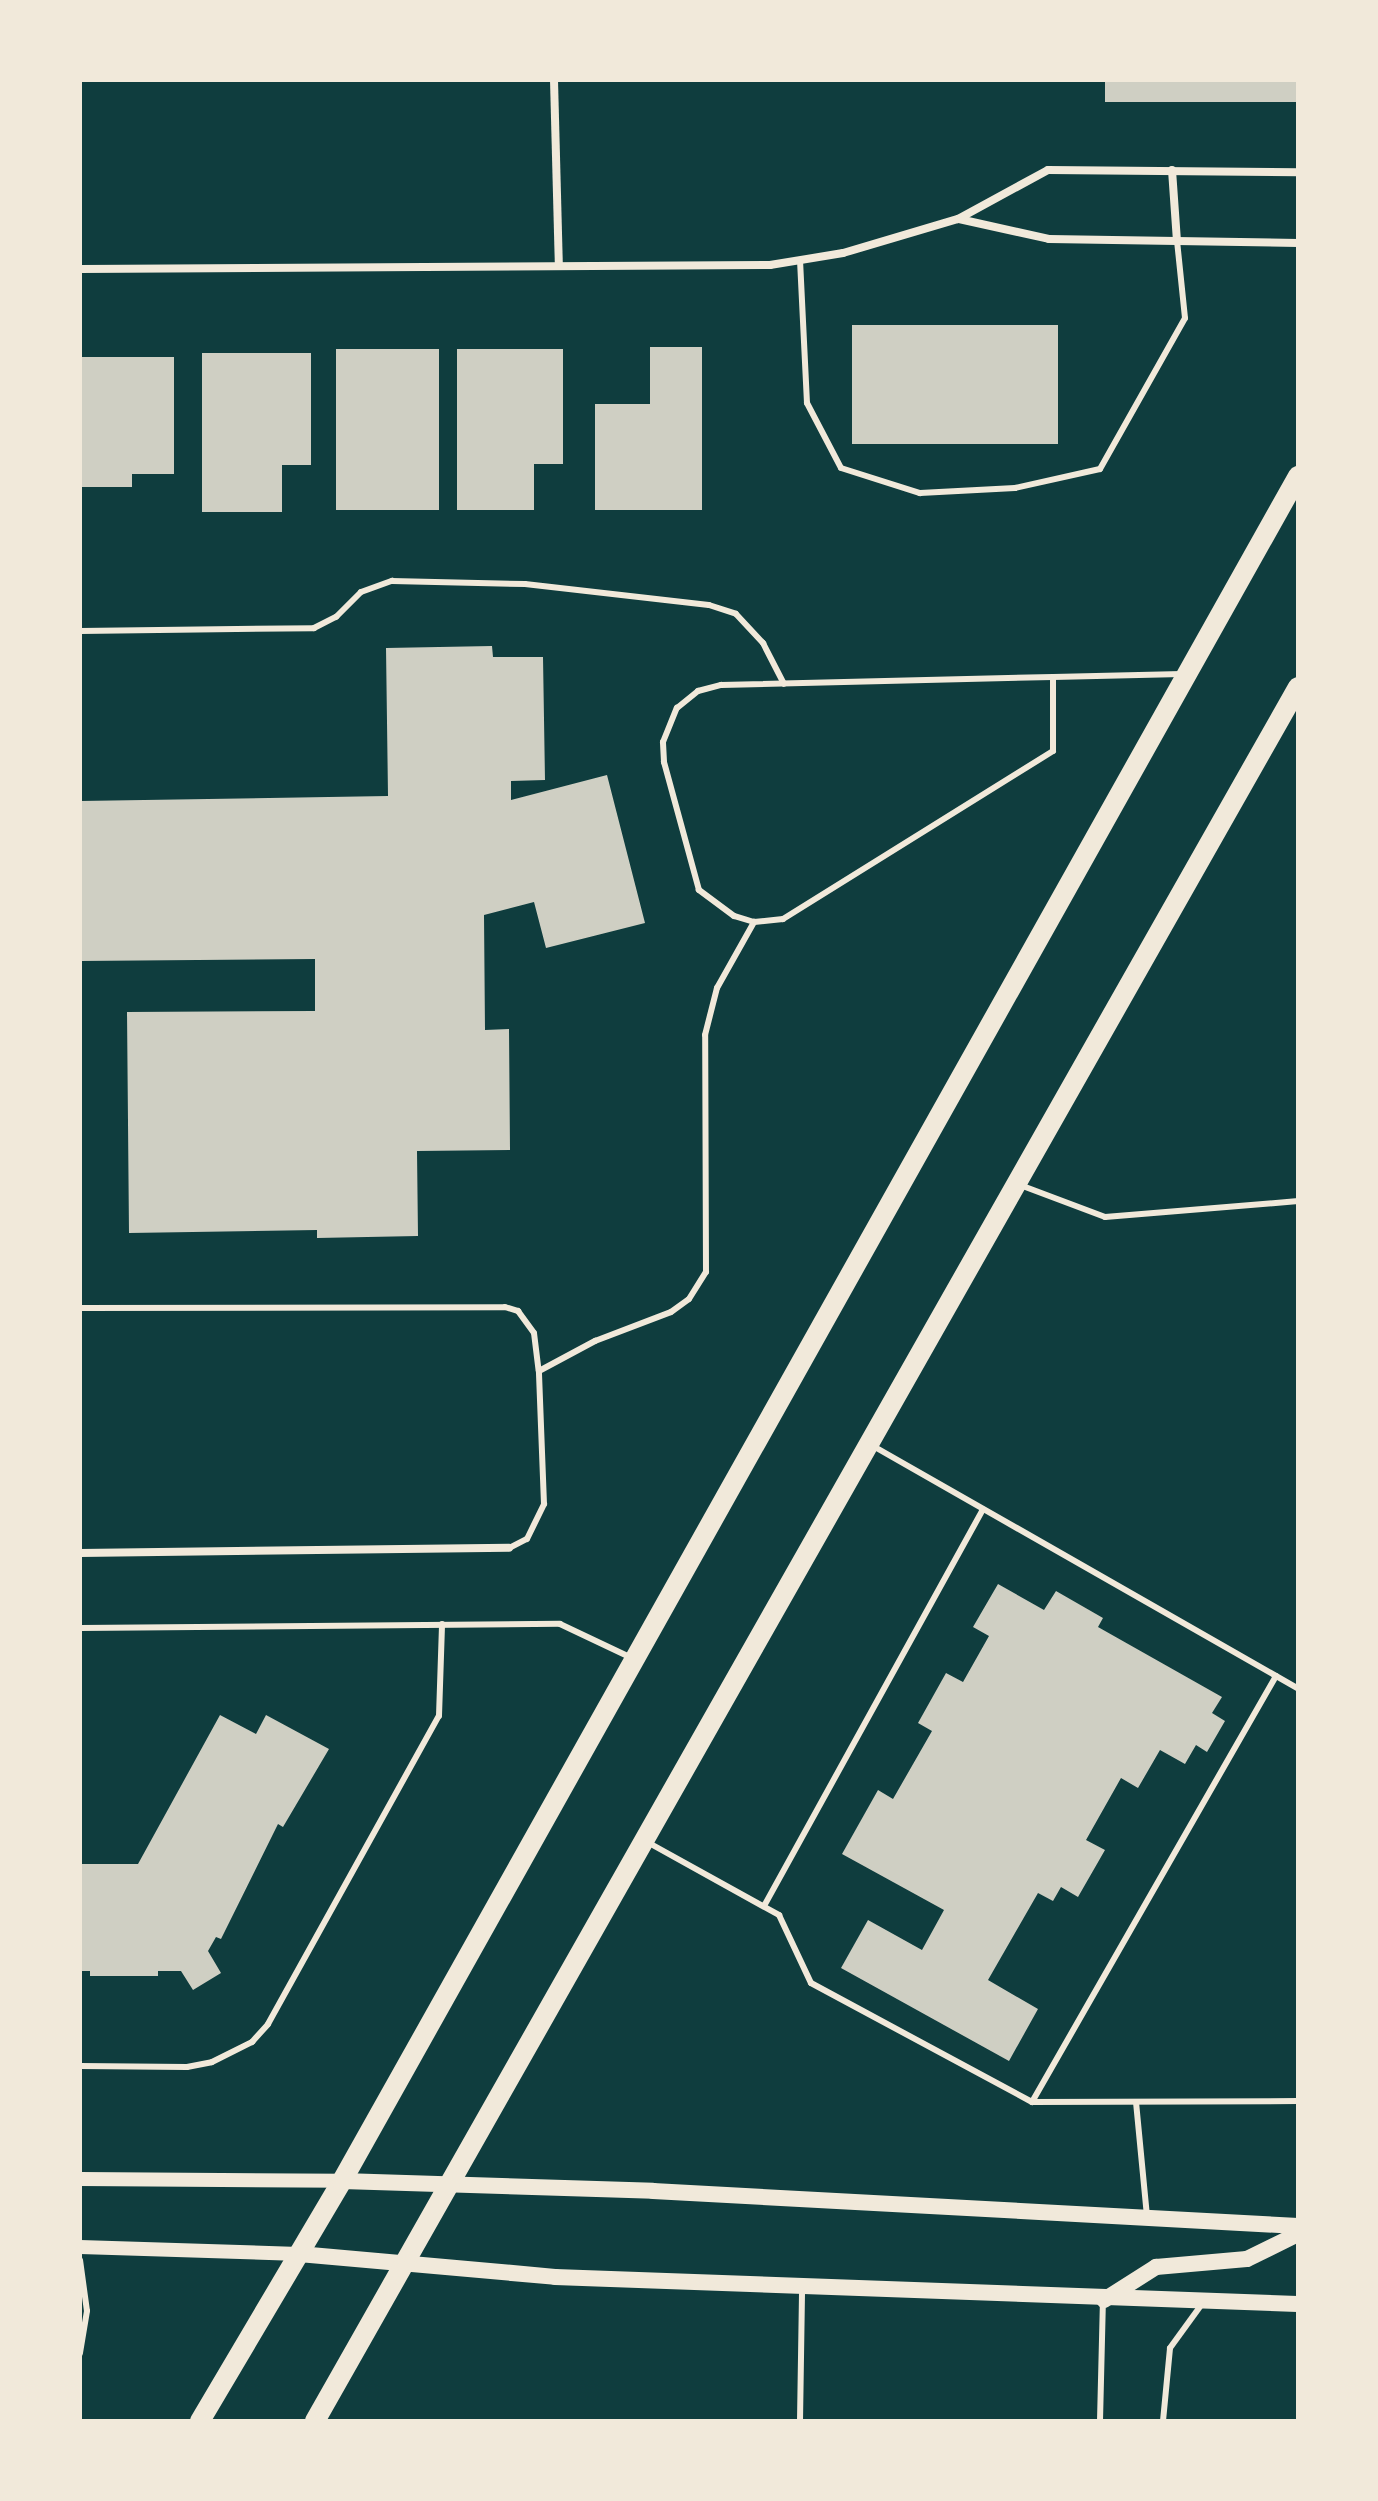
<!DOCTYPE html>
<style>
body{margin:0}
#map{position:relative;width:1378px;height:2501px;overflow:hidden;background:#0f3d3e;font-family:Georgia,serif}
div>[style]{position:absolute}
.building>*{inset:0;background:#cfcfc3;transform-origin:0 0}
.service>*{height:6px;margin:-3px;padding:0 3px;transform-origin:3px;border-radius:3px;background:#f1e9da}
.minor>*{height:8px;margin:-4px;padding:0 4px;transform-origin:4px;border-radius:4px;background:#f1e9da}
.tertiary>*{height:14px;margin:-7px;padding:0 7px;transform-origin:7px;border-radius:7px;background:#f1e9da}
.secondary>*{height:16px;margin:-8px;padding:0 8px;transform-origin:8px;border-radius:8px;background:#f1e9da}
.primary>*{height:20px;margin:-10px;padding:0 10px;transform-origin:10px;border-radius:10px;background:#f1e9da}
span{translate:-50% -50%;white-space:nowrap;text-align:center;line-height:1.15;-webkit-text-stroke:6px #f1e9da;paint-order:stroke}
.frame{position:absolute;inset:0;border:82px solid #f1e9da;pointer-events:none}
</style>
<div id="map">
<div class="building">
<div style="left:1105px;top:80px;width:193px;height:22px"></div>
<div style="left:852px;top:325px;width:206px;height:119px"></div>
<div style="clip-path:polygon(650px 347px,702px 347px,702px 510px,595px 510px,595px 404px,650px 404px)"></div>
<div style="left:336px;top:349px;width:103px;height:161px"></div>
<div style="clip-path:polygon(457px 349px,563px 349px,563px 464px,534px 464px,534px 510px,457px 510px)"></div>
<div style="clip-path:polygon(202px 353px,311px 353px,311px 465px,282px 465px,282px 512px,202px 512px)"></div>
<div style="clip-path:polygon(80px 357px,174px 357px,174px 474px,132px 474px,132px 487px,80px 487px)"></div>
<div style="clip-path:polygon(492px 646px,493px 657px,543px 657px,545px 780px,511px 781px,511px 800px,607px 775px,645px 923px,546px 948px,534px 902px,484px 915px,485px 1030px,509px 1029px,510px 1150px,417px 1151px,418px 1236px,317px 1238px,317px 1230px,129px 1233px,127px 1012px,315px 1011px,315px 959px,80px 961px,80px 801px,388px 796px,386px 648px)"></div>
<div style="clip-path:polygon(998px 1584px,1044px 1610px,1056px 1591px,1103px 1618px,1098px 1627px,1222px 1697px,1212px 1713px,1225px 1721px,1207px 1752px,1196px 1745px,1185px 1764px,1160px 1750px,1138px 1788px,1121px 1778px,1086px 1840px,1105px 1850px,1078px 1897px,1061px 1887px,1053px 1901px,1038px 1893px,988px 1980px,1038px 2009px,1009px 2061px,841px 1968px,868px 1920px,922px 1950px,944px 1910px,842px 1854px,878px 1790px,893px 1799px,932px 1731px,918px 1723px,946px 1673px,963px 1682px,989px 1636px,973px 1627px)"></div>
<div style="clip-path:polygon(220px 1715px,256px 1734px,266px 1715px,329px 1749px,283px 1827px,278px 1824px,221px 1939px,216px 1937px,208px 1951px,221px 1973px,193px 1990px,181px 1971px,158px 1971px,158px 1976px,90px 1976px,90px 1971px,80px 1971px,80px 1864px,138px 1864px)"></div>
</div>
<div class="service">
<div style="left:800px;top:260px;width:143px;rotate:87.2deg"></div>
<div style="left:807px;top:403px;width:73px;rotate:62.4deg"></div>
<div style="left:841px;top:468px;width:83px;rotate:17.6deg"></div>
<div style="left:920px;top:493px;width:95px;rotate:-3deg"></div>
<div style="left:1015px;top:488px;width:87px;rotate:-12.6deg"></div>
<div style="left:1100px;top:469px;width:173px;rotate:-60.6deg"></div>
<div style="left:1185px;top:318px;width:77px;rotate:-95.9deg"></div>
<div style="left:80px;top:631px;width:234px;rotate:-0.7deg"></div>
<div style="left:314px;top:628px;width:25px;rotate:-27deg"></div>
<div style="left:336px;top:617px;width:35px;rotate:-45deg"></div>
<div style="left:361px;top:592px;width:33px;rotate:-20deg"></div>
<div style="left:392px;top:581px;width:133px;rotate:1.3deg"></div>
<div style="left:525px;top:584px;width:185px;rotate:6.5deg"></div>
<div style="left:709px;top:605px;width:28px;rotate:18deg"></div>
<div style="left:736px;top:614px;width:40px;rotate:47deg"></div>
<div style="left:763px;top:643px;width:46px;rotate:62.9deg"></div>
<div style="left:1053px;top:677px;width:74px;rotate:90deg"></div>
<div style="left:1053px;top:751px;width:318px;rotate:148.1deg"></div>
<div style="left:783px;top:919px;width:29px;rotate:174deg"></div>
<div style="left:754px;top:922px;width:21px;rotate:-163deg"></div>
<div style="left:734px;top:916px;width:44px;rotate:-143.4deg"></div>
<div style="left:699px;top:890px;width:133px;rotate:-105.3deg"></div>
<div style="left:664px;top:762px;width:20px;rotate:-93deg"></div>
<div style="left:663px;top:742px;width:37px;rotate:-68deg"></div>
<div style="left:677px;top:708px;width:27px;rotate:-39deg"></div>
<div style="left:698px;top:691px;width:24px;rotate:-15deg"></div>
<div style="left:721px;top:685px;width:332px;rotate:-1.4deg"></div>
<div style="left:1053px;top:677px;width:129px;rotate:-1.3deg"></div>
<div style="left:1020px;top:1185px;width:91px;rotate:20.6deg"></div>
<div style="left:1105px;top:1217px;width:194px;rotate:-4.7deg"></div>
<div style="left:80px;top:1308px;width:425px;rotate:-0.1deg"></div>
<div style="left:505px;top:1307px;width:14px;rotate:17deg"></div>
<div style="left:518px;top:1311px;width:27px;rotate:54deg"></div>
<div style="left:534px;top:1333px;width:38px;rotate:83deg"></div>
<div style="left:539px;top:1371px;width:64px;rotate:-28.2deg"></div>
<div style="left:595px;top:1341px;width:81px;rotate:-20.9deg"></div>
<div style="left:671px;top:1312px;width:22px;rotate:-36deg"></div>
<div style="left:689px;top:1299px;width:32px;rotate:-58deg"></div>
<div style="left:706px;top:1272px;width:237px;rotate:-90.2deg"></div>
<div style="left:705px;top:1035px;width:49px;rotate:-75.7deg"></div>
<div style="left:717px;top:988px;width:76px;rotate:-60.7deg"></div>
<div style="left:873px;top:1446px;width:489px;rotate:29.7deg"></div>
<div style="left:509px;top:1548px;width:20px;rotate:-27deg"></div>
<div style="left:527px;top:1539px;width:39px;rotate:-64deg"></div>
<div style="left:544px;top:1504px;width:133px;rotate:-92.2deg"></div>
<div style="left:80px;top:1628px;width:480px;rotate:-0.5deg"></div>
<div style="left:560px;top:1624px;width:80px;rotate:25.3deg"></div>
<div style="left:649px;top:1843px;width:149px;rotate:29deg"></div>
<div style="left:779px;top:1915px;width:75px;rotate:64.8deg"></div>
<div style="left:811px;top:1983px;width:251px;rotate:28.3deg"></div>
<div style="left:1032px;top:2102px;width:266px;rotate:-0.2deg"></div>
<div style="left:764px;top:1906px;width:453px;rotate:-61.1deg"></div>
<div style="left:80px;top:2066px;width:107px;rotate:0.5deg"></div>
<div style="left:187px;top:2067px;width:25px;rotate:-11deg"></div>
<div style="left:212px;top:2062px;width:45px;rotate:-26.6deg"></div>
<div style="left:252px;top:2042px;width:24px;rotate:-48deg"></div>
<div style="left:268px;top:2024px;width:352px;rotate:-61deg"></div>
<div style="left:439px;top:1716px;width:92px;rotate:-88.1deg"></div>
<div style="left:1032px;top:2102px;width:491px;rotate:-60.2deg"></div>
<div style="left:1136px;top:2102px;width:115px;rotate:84.5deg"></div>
<div style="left:80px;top:2260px;width:51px;rotate:82.2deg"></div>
<div style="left:87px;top:2311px;width:43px;rotate:99.5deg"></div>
<div style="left:800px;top:2421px;width:132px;rotate:-89.1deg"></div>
<div style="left:1100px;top:2421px;width:121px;rotate:-88.6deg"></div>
<div style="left:1163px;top:2421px;width:73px;rotate:-84.5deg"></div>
<div style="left:1170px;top:2348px;width:54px;rotate:-54deg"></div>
</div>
<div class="minor">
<div style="left:554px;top:80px;width:186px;rotate:88.5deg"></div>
<div style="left:1172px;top:170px;width:71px;rotate:86deg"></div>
<div style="left:959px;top:219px;width:92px;rotate:12.5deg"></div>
<div style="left:1049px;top:239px;width:249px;rotate:0.9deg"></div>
<div style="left:80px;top:269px;width:690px;rotate:-0.33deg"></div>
<div style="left:770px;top:265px;width:74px;rotate:-9.3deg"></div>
<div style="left:843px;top:253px;width:120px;rotate:-16.5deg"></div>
<div style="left:958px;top:219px;width:102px;rotate:-28.6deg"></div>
<div style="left:1048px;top:170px;width:250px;rotate:0.5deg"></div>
<div style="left:80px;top:1553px;width:429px;rotate:-0.7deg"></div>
</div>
<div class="tertiary">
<div style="left:80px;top:2179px;width:262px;rotate:0.4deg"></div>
<div style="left:80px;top:2247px;width:219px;rotate:1.8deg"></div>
</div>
<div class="secondary">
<div style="left:342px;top:2181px;width:311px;rotate:1.8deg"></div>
<div style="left:653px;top:2191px;width:646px;rotate:3.11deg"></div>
<div style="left:299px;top:2254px;width:257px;rotate:5.1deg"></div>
<div style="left:555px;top:2277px;width:743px;rotate:2.08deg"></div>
<div style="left:1104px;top:2300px;width:62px;rotate:-32.4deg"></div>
<div style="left:1156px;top:2267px;width:91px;rotate:-5deg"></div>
<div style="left:1247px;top:2259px;width:57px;rotate:-26.1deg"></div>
</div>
<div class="primary">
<div style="left:200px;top:2421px;width:279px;rotate:-59.4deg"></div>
<div style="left:342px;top:2181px;width:1955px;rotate:-60.72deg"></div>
<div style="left:315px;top:2421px;width:1993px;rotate:-60.45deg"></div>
</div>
<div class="frame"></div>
</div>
